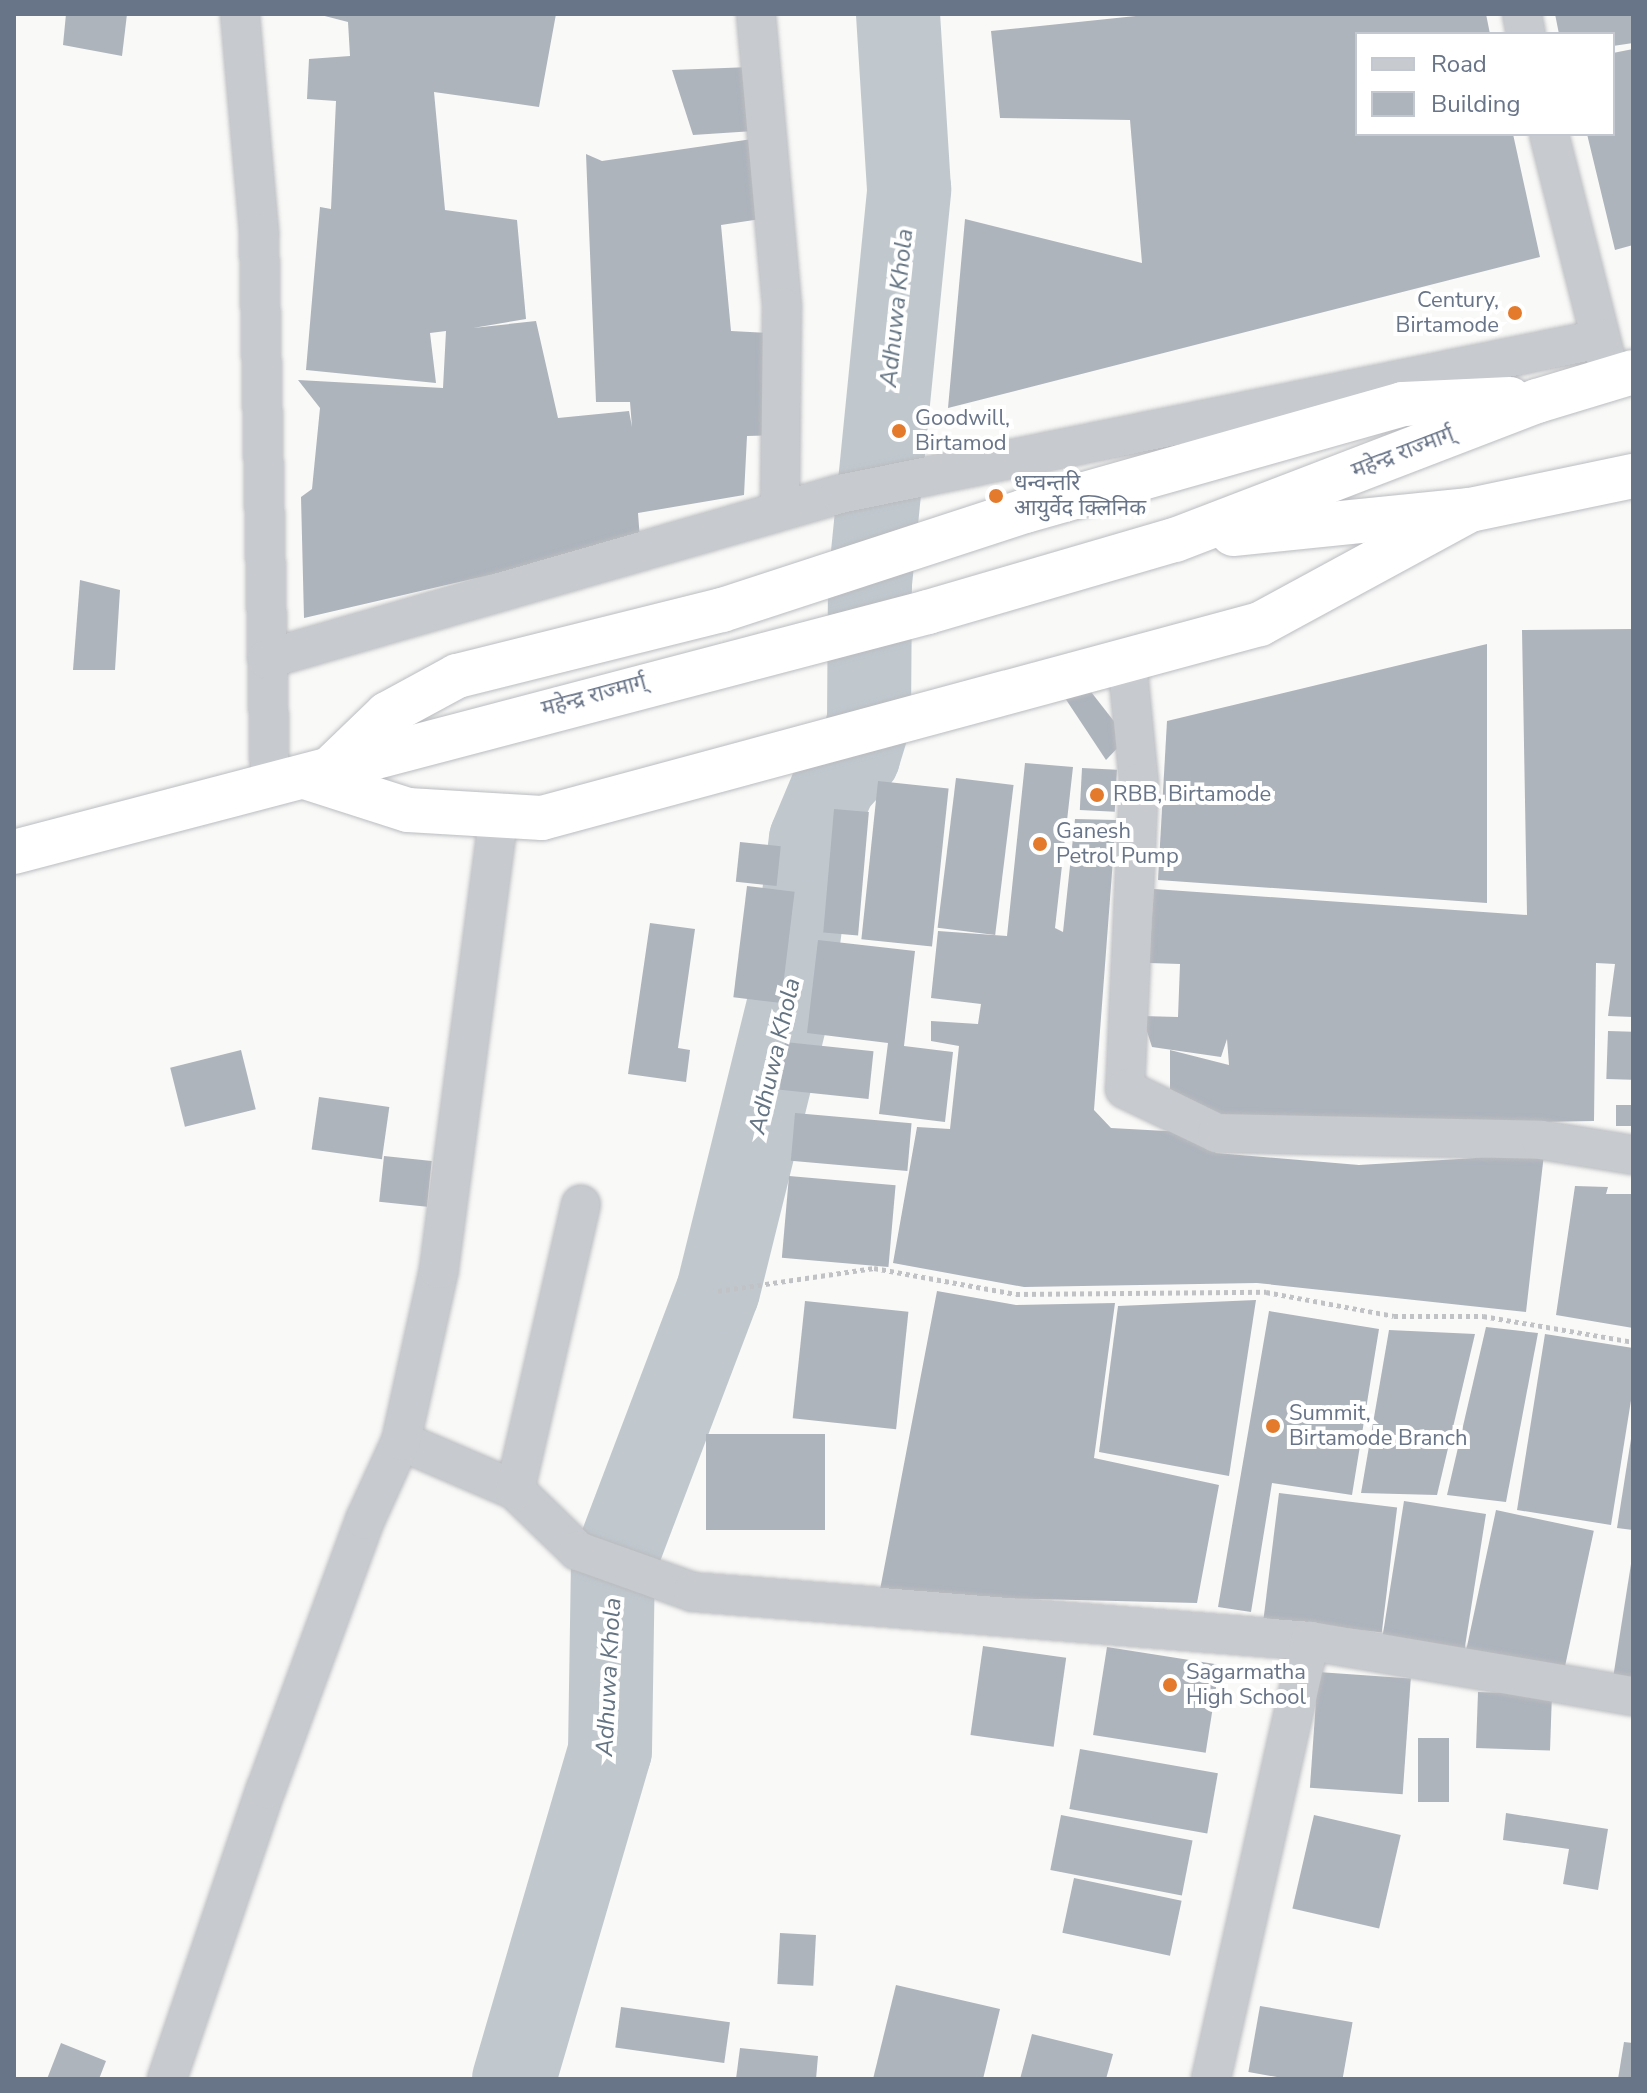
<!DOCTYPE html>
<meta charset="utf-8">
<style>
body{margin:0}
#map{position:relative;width:1647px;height:2093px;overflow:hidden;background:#f9f9f7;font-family:"Nunito Sans","Noto Sans Devanagari",sans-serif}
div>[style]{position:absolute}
.river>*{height:84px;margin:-42px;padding:0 42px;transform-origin:42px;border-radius:42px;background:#c0c8ce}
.building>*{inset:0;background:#aeb4bc;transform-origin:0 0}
.path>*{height:5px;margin-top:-2.5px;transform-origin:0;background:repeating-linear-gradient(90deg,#c1c2c5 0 4px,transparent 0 8px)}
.roads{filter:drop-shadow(0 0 2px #babcc0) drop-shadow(0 0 2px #babcc0)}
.minor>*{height:38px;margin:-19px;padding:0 19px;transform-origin:19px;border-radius:19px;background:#c7cace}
.trunk>*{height:44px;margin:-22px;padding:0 22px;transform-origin:22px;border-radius:22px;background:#fff}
.dots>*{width:22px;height:22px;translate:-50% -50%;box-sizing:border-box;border:4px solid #fff;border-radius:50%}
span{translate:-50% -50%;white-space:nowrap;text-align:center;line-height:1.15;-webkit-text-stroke:8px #fff;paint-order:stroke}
.poi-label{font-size:22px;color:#687488}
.right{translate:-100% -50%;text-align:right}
.left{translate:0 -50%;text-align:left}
.street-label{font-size:22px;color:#687488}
.water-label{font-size:24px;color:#647483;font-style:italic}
.frame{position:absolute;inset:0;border:16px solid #687488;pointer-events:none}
.legend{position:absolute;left:1355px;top:32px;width:260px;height:104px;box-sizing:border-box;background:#fff;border:2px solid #c3c7cf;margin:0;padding:10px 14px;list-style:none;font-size:24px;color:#687488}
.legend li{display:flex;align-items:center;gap:16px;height:40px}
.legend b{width:40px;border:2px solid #c3c7cf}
</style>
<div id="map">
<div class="river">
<div style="left:514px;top:2079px;width:342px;rotate:-73.7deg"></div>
<div style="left:610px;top:1751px;width:184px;rotate:-89.1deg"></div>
<div style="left:613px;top:1567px;width:295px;rotate:-69.2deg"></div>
<div style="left:718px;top:1291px;width:309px;rotate:-76.1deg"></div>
<div style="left:792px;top:991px;width:153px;rotate:-82.9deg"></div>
<div style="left:811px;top:839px;width:60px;rotate:-67.3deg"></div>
<div style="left:834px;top:784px;width:36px;rotate:-48deg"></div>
<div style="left:858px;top:757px;width:37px;rotate:-73deg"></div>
<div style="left:869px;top:722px;width:139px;rotate:-89.6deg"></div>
<div style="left:870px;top:583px;width:396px;rotate:-84.3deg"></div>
<div style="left:909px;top:189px;width:175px;rotate:-93.6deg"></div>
</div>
<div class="building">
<div style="clip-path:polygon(66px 14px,127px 14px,122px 56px,63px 45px)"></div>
<div style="clip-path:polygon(317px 14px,556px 14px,539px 107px,434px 92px,445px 210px,517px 220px,526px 319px,473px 328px,536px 321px,558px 418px,629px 411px,632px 427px,630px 402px,596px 402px,586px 154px,602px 161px,759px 138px,768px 218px,721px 225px,731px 331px,769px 333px,782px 435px,747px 436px,744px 495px,638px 513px,640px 540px,304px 618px,301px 497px,312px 489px,320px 408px,298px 380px,443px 388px,446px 331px,430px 333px,436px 383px,306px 370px,320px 207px,331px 209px,336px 101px,307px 99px,309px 59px,350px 56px,348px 22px)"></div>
<div style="clip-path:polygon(1155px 14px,1486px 14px,1490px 34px,1357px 34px,1357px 134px,1513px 134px,1540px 257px,948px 408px,965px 219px,1142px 263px,1130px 120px,1000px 118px,991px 31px)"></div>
<div style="clip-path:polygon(1555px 14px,1633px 14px,1633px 43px,1613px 46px,1613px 34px,1559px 34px)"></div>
<div style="clip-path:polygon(1633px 49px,1633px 245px,1615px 250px,1587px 134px,1613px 134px,1613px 53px)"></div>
<div style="clip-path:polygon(751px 67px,754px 131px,693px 135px,672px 70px)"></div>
<div style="clip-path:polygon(80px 580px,120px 590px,115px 670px,73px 670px)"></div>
<div style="clip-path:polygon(1633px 629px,1633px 1017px,1608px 1016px,1615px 964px,1596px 963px,1594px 1121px,1410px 1124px,1229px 1118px,1170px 1089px,1170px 1050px,1229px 1065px,1227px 1039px,1221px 1057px,1152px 1047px,1142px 1016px,1178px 1017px,1180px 964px,1149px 963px,1154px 889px,1527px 915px,1522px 630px)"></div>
<div style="clip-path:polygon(1487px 644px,1487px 903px,1158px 880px,1167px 721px)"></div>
<div style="clip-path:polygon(1081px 679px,1127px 738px,1106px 760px,1061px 692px)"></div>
<div style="clip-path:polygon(1025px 763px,1073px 767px,1055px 928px,1063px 932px,1075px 819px,1116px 820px,1094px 1110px,1111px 1128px,1184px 1132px,1216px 1153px,1359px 1165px,1544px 1154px,1526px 1312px,1257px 1283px,1024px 1287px,893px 1263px,917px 1127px,950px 1129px,959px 1046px,931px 1041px,931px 1021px,978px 1024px,981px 1004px,931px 998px,938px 931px,1007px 936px)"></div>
<div style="left:1082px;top:768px;width:35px;height:42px;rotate:3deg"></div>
<div style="left:956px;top:778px;width:58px;height:151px;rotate:7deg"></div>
<div style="left:878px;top:781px;width:71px;height:159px;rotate:6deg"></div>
<div style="left:834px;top:809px;width:35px;height:124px;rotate:5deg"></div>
<div style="left:740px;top:842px;width:41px;height:40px;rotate:6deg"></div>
<div style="left:747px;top:886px;width:48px;height:112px;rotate:7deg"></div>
<div style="clip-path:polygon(650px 923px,695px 929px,678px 1048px,690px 1050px,686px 1082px,628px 1074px)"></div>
<div style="clip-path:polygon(818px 940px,915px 951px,904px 1046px,953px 1052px,945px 1122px,879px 1114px,888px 1043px,807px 1033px)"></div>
<div style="left:1608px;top:1031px;width:25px;height:48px;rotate:2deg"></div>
<div style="left:785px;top:1042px;width:89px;height:48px;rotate:6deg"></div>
<div style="left:241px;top:1050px;width:61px;height:73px;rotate:76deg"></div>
<div style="left:319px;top:1097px;width:71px;height:53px;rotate:8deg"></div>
<div style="left:1616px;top:1105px;width:17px;height:21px"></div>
<div style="left:795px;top:1113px;width:117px;height:48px;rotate:5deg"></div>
<div style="left:384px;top:1156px;width:48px;height:46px;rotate:6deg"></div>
<div style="left:789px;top:1176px;width:107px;height:82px;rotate:5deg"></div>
<div style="clip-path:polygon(1575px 1186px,1608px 1187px,1606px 1194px,1633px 1194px,1633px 1328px,1556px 1315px)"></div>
<div style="clip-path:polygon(937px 1291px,1016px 1305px,1115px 1303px,1094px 1458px,1219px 1485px,1197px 1603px,879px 1595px)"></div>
<div style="clip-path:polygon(1256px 1300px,1229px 1476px,1099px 1452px,1118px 1306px)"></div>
<div style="left:805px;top:1301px;width:104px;height:118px;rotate:6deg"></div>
<div style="clip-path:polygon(1269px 1311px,1379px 1329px,1352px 1495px,1272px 1483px,1251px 1612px,1218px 1607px)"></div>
<div style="clip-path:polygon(1486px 1327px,1538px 1333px,1506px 1502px,1447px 1495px)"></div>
<div style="clip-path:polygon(1389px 1330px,1475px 1334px,1437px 1495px,1361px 1493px)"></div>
<div style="clip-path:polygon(1545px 1334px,1633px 1348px,1633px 1388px,1611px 1525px,1517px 1510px)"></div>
<div style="left:706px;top:1434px;width:119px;height:96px"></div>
<div style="clip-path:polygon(1631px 1439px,1633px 1439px,1633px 1530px,1617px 1528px)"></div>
<div style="left:1279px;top:1493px;width:119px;height:126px;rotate:7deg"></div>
<div style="left:1404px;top:1501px;width:83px;height:139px;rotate:9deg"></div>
<div style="left:1496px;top:1510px;width:100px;height:147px;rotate:12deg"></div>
<div style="clip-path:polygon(1631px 1564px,1633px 1564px,1633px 1681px,1613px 1678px)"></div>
<div style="left:983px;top:1646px;width:84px;height:90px;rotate:8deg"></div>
<div style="left:1107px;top:1647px;width:114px;height:89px;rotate:9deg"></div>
<div style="left:1318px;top:1672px;width:93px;height:116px;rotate:4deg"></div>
<div style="left:1478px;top:1692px;width:74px;height:56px;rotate:2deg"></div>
<div style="left:1418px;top:1738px;width:31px;height:64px"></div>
<div style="left:1080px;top:1749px;width:140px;height:61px;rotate:10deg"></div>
<div style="clip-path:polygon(1506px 1813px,1608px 1829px,1598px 1890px,1563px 1884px,1569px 1849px,1503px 1840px)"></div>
<div style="left:1061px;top:1815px;width:134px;height:56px;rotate:11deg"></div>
<div style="left:1314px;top:1815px;width:89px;height:96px;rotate:13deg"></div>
<div style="left:1074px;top:1878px;width:110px;height:56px;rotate:12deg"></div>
<div style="left:780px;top:1933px;width:36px;height:51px;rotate:3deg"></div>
<div style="clip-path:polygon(896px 1985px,1000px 2009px,983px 2079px,873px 2079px)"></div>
<div style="left:1260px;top:2006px;width:94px;height:67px;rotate:10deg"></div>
<div style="left:621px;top:2007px;width:110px;height:41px;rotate:8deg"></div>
<div style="clip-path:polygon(1032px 2034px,1113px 2054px,1106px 2079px,1020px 2079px)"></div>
<div style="clip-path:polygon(1624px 2042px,1633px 2043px,1633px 2079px,1618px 2079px)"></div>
<div style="clip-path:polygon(61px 2043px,106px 2061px,99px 2079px,47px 2079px)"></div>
<div style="clip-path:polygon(740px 2048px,818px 2056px,816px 2079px,736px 2079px)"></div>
</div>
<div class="path">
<div style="left:718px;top:1291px;width:158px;rotate:-8.4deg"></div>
<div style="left:874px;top:1268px;width:144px;rotate:10.4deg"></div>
<div style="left:1016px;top:1294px;width:250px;rotate:-0.5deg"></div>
<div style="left:1266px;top:1292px;width:130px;rotate:10.6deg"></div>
<div style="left:1394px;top:1316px;width:89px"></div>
<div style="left:1483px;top:1316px;width:152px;rotate:9.8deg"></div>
</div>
<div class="roads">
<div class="minor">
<div style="left:240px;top:14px;width:220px;rotate:85deg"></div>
<div style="left:259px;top:233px;width:554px;rotate:88.86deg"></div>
<div style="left:756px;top:14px;width:294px;rotate:84.9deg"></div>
<div style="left:782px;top:307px;width:202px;rotate:90.6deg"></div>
<div style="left:1522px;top:14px;width:20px;rotate:79deg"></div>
<div style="left:1549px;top:134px;width:237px;rotate:75.8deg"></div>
<div style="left:267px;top:659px;width:596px;rotate:-16.06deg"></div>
<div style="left:840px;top:494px;width:776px;rotate:-11.53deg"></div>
<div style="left:1127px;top:661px;width:123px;rotate:84.4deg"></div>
<div style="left:1139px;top:783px;width:306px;rotate:92.6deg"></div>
<div style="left:1125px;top:1089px;width:102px;rotate:25.6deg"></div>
<div style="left:1217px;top:1133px;width:324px;rotate:1.2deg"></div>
<div style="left:1541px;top:1140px;width:93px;rotate:9.3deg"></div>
<div style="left:401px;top:1441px;width:124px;rotate:23.3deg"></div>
<div style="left:515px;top:1490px;width:88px;rotate:44.1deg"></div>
<div style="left:578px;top:1551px;width:122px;rotate:19.6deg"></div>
<div style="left:693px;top:1592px;width:619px;rotate:4.54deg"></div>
<div style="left:1310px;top:1641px;width:328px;rotate:9.7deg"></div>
<div style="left:515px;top:1490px;width:293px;rotate:-77deg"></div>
<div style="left:167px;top:2079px;width:306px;rotate:-71.2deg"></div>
<div style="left:266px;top:1789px;width:287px;rotate:-69.8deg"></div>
<div style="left:365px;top:1520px;width:87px;rotate:-65.5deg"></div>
<div style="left:401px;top:1441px;width:176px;rotate:-77.5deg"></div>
<div style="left:439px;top:1269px;width:457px;rotate:-82.5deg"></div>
<div style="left:1211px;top:2079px;width:449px;rotate:-77.3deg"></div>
</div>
<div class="trunk">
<div style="left:1233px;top:534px;width:238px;rotate:-5.8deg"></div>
<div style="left:1470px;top:510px;width:167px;rotate:-11.8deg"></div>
<div style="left:333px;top:766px;width:75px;rotate:-43.9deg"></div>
<div style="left:387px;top:714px;width:80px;rotate:-28.5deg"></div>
<div style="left:457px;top:676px;width:273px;rotate:-14deg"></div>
<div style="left:722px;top:610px;width:319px;rotate:-18.1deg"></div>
<div style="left:1025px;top:511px;width:393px;rotate:-15.8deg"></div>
<div style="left:1403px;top:404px;width:107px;rotate:-2.7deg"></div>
<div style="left:305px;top:777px;width:108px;rotate:17.8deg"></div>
<div style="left:408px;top:810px;width:134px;rotate:3.4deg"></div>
<div style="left:542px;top:818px;width:744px;rotate:-15.12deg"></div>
<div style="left:1260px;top:624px;width:239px;rotate:-28.5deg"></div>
<div style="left:14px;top:852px;width:945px;rotate:-14.71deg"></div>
<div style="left:928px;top:612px;width:257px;rotate:-16.3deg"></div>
<div style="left:1175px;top:540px;width:388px;rotate:-21deg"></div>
<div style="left:1537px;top:401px;width:100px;rotate:-16.8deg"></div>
</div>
</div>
<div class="dots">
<div style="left:1515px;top:313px;background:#e47b2c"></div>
<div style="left:899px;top:431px;background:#e47b2c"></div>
<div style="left:996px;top:496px;background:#e47b2c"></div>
<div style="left:1097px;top:795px;background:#e47b2c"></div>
<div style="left:1040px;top:844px;background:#e47b2c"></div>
<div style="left:1273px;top:1426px;background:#e47b2c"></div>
<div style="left:1170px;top:1685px;background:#e47b2c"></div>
</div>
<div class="poi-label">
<span class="right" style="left:1499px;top:313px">Century,<br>Birtamode</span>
<span class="left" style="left:915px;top:431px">Goodwill,<br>Birtamod</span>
<span class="left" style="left:1014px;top:496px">धन्वन्तरि<br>आयुर्वेद क्लिनिक</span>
<span class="left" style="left:1113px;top:795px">RBB, Birtamode</span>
<span class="left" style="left:1056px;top:844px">Ganesh<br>Petrol Pump</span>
<span class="left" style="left:1289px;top:1426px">Summit,<br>Birtamode Branch</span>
<span class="left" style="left:1186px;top:1685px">Sagarmatha<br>High School</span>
</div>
<div class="street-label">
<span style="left:1403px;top:453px;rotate:-21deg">महेन्द्र राज्मार्ग्</span>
<span style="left:594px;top:696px;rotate:-15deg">महेन्द्र राज्मार्ग्</span>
</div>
<div class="water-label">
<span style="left:897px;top:308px;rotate:-84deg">Adhuwa Khola</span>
<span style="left:775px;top:1056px;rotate:-77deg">Adhuwa Khola</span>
<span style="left:609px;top:1677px;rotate:-87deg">Adhuwa Khola</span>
</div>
<div class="frame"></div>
<ul class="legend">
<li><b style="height:10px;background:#c7cace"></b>Road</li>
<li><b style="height:22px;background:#aeb4bc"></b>Building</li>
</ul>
</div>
